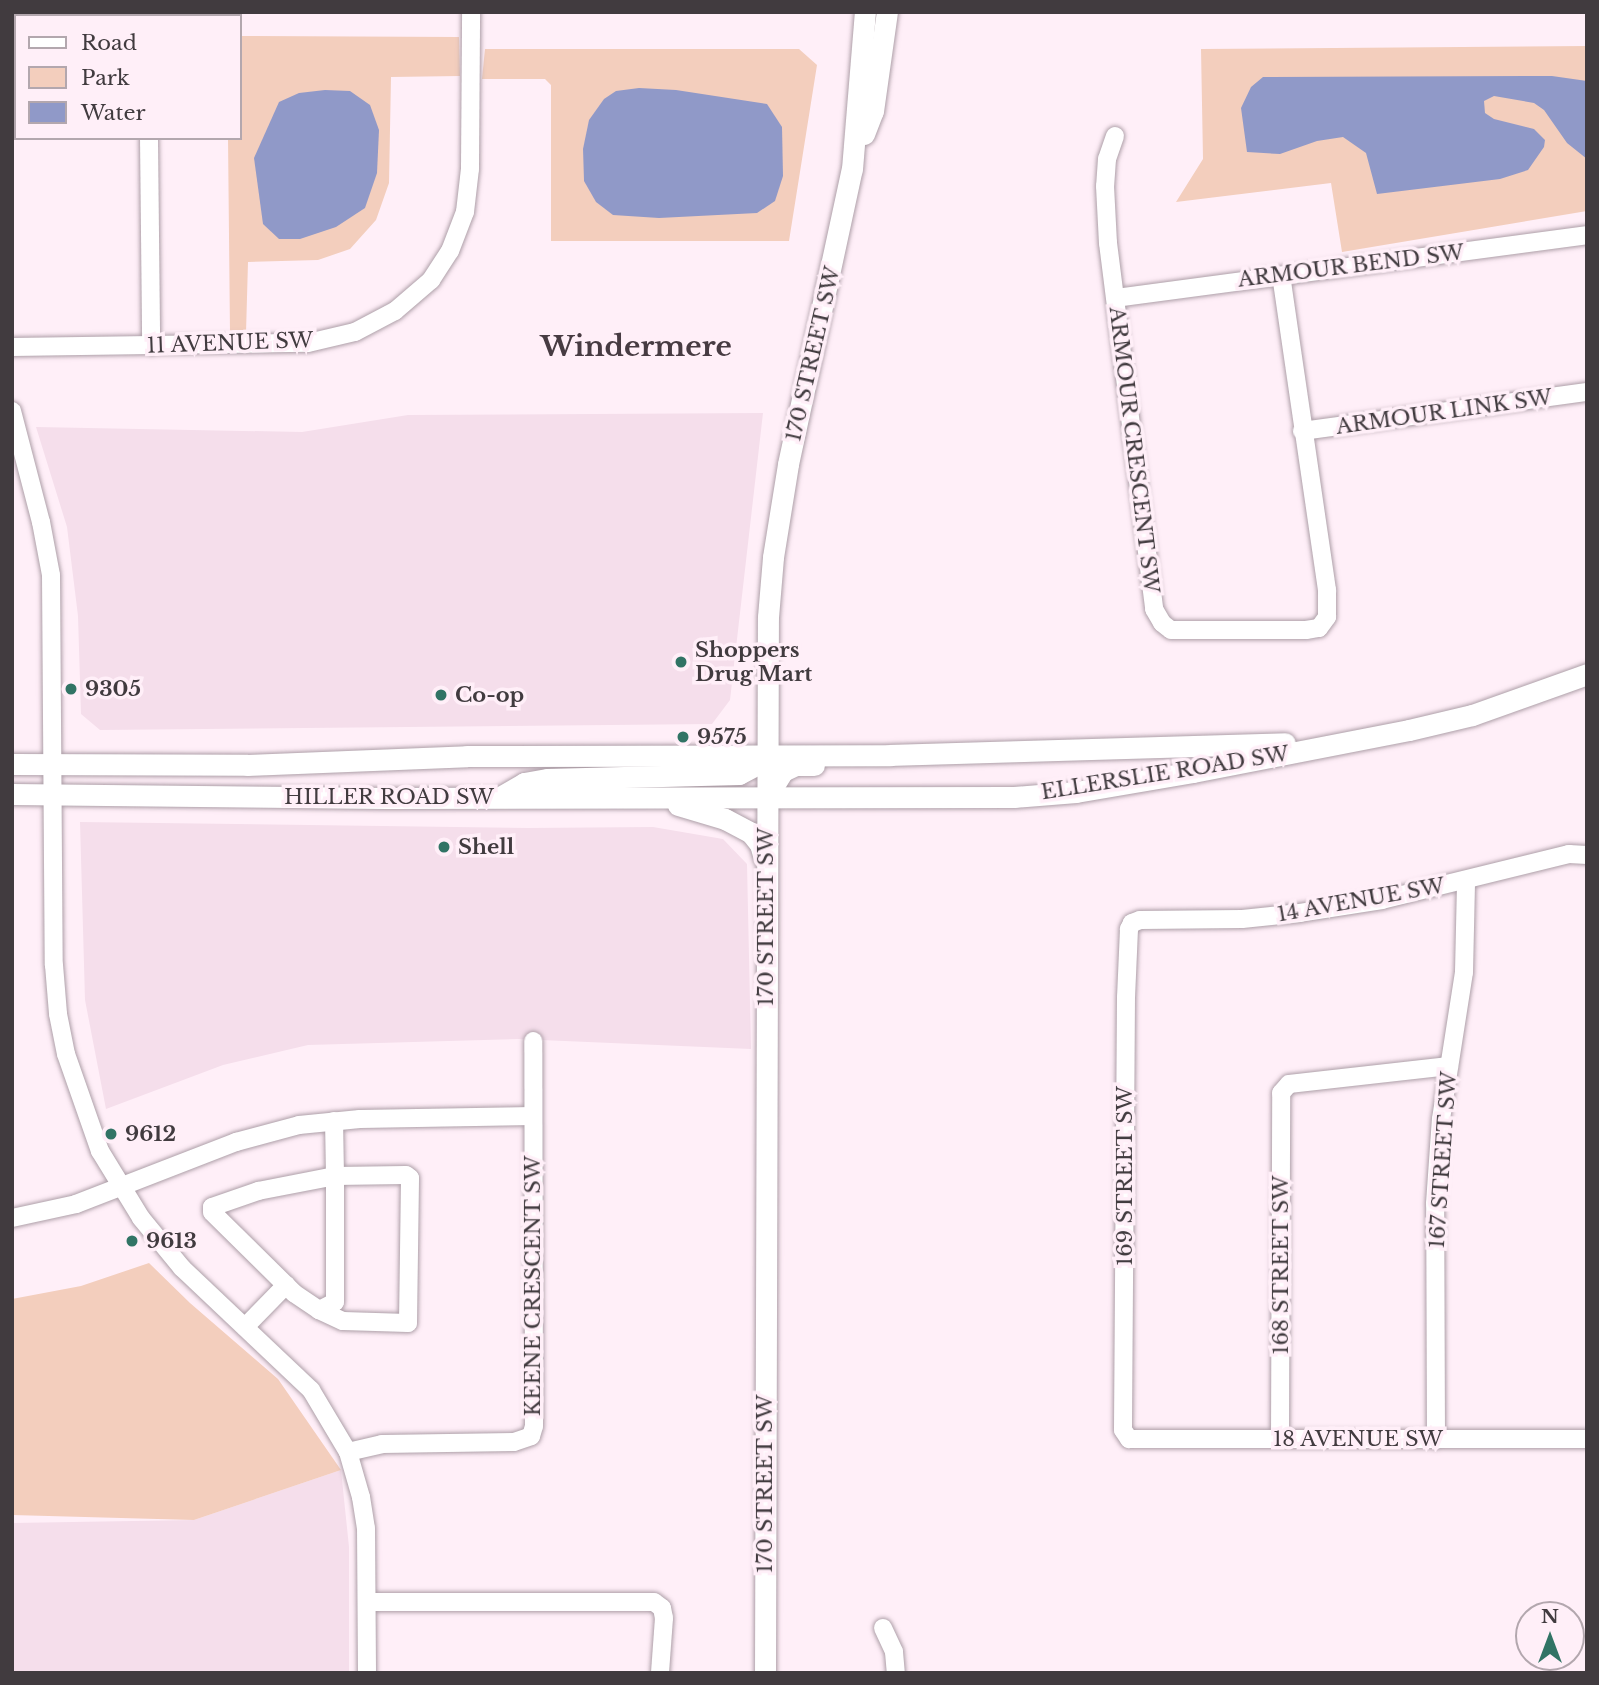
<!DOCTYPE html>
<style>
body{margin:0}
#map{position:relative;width:1599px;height:1685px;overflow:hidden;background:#ffeff8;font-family:"Libre Baskerville",serif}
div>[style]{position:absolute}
.built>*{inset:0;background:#f5deeb}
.green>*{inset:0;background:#f3cebd}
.water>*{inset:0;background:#9099c8}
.roads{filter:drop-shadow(0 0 2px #ae9fa8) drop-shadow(0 0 2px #ae9fa8)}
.minor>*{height:18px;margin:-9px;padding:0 9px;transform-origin:9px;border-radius:9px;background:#fff}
.major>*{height:21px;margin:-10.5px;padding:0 10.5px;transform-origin:10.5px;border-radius:10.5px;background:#fff}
.dots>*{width:19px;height:19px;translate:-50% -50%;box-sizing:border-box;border:4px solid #ffeff8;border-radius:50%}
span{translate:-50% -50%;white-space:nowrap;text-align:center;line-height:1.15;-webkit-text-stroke:7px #ffeff8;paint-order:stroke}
.street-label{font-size:21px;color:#413b3f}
.poi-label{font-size:21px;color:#413b3f;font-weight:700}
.left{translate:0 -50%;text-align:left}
.district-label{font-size:28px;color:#473b42;font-weight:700}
.frame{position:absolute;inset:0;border:14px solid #413b3f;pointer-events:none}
.legend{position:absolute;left:14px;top:14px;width:228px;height:126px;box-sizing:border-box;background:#ffeff8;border:2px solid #b3a7ae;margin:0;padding:9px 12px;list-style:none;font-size:21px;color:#413b3f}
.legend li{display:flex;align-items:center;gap:14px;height:35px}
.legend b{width:35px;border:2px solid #b3a7ae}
.north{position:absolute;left:1515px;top:1601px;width:70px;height:70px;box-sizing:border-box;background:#ffeff8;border:2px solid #b3a7ae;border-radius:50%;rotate:0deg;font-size:19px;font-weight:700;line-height:28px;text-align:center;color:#413b3f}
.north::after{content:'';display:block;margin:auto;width:24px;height:32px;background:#317465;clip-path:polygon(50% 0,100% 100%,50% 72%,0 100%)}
</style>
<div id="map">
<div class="built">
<div style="clip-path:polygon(763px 413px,730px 700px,712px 724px,100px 730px,81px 714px,78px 616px,67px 527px,36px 427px,302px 432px,408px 415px)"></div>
<div style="clip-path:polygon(80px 822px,528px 828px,653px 827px,723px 839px,747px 864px,751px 1049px,518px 1039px,308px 1045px,223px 1065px,106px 1109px,85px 1000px)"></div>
<div style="clip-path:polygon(341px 1470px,349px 1547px,349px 1673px,13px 1673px,12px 1523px,194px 1520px)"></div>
</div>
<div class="green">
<div style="clip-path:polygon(240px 36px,459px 37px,460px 76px,391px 77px,389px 183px,376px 220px,350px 249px,318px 260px,248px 262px,246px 333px,230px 334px,228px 138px,240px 138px)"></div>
<div style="clip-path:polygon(1587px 46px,1587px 211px,1342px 252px,1331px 183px,1176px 202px,1203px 159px,1201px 49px)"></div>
<div style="clip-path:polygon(485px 49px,799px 49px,817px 65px,789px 241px,551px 241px,551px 85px,545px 79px,482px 79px)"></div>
<div style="clip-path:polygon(149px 1263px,190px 1303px,278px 1379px,341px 1470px,194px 1520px,12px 1515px,12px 1299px,81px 1286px)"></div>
</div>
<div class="water">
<div style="clip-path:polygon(1552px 76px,1587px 81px,1587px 159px,1567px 143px,1544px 110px,1534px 103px,1494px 96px,1484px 101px,1485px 113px,1494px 119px,1534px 129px,1545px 140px,1544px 147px,1528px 170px,1500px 179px,1377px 194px,1366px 153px,1343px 137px,1317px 141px,1280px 154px,1247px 152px,1241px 108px,1251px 87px,1263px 77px)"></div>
<div style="clip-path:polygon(639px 88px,676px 90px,767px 104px,782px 127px,783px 176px,775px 201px,757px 213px,659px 218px,613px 215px,596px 202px,584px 181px,583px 149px,589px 120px,604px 99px,616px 91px)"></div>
<div style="clip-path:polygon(325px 90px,350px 91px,370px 105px,379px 130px,377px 173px,365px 208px,336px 227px,300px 239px,279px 239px,263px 224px,254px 158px,279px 102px,299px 93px)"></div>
</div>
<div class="roads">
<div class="minor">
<div style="left:1115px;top:136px;width:24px;rotate:109deg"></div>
<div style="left:1107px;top:159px;width:27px;rotate:94deg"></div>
<div style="left:1105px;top:186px;width:57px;rotate:87deg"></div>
<div style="left:1108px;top:243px;width:369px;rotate:82.8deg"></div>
<div style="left:1154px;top:609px;width:16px;rotate:60deg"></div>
<div style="left:1162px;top:623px;width:11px;rotate:38deg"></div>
<div style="left:1171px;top:630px;width:135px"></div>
<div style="left:1306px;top:630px;width:13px;rotate:-9deg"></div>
<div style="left:1319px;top:628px;width:14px;rotate:-54deg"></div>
<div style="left:1327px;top:617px;width:27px;rotate:-90deg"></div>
<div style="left:1327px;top:590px;width:318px;rotate:-98.3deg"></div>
<div style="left:149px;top:138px;width:208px;rotate:89.4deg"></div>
<div style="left:1116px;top:298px;width:475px;rotate:-7.6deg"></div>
<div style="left:12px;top:347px;width:296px;rotate:-0.8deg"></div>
<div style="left:308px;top:343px;width:48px;rotate:-13.2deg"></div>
<div style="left:355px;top:332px;width:45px;rotate:-27.7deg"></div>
<div style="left:395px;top:311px;width:48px;rotate:-40.7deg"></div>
<div style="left:431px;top:280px;width:35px;rotate:-57deg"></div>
<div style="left:450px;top:251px;width:42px;rotate:-69deg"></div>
<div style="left:465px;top:212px;width:43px;rotate:-83.4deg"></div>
<div style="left:470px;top:169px;width:157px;rotate:-89.6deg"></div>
<div style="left:12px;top:411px;width:115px;rotate:75.4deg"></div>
<div style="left:41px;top:522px;width:54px;rotate:79.3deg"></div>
<div style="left:51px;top:575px;width:390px;rotate:89.6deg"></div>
<div style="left:54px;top:965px;width:49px;rotate:85.3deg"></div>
<div style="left:58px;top:1014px;width:41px;rotate:78.7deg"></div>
<div style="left:66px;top:1054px;width:103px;rotate:70.7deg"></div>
<div style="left:100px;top:1151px;width:79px;rotate:58.5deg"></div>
<div style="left:141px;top:1218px;width:65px;rotate:50.6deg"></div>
<div style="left:182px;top:1268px;width:178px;rotate:43.4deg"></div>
<div style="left:311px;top:1390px;width:72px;rotate:59.2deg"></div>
<div style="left:348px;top:1452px;width:47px;rotate:73.9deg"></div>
<div style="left:361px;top:1497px;width:31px;rotate:81deg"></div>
<div style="left:366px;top:1528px;width:145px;rotate:89.6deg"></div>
<div style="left:1302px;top:431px;width:288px;rotate:-7.8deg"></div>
<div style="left:1587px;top:855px;width:18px;rotate:-177deg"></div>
<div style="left:1569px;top:854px;width:193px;rotate:166.2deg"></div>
<div style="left:1382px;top:900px;width:83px;rotate:171deg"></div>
<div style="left:1300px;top:913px;width:58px;rotate:174.1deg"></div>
<div style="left:1242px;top:919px;width:102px;rotate:179.4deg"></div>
<div style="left:1140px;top:920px;width:9px;rotate:159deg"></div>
<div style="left:1132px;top:923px;width:7px;rotate:117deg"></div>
<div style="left:1129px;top:929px;width:68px;rotate:92.5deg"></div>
<div style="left:1126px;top:997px;width:433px;rotate:90.4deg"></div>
<div style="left:1123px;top:1430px;width:11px;rotate:56deg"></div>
<div style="left:1129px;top:1439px;width:458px"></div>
<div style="left:12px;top:1218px;width:66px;rotate:-12.3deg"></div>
<div style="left:76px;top:1204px;width:172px;rotate:-21.2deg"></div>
<div style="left:236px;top:1142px;width:65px;rotate:-15.1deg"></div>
<div style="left:299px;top:1125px;width:61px;rotate:-5.6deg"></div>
<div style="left:360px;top:1119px;width:173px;rotate:-1deg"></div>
<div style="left:319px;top:1310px;width:26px;rotate:25deg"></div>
<div style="left:343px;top:1321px;width:65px;rotate:1.8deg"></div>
<div style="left:408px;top:1323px;width:145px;rotate:-89.2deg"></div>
<div style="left:410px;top:1178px;width:5px;rotate:-143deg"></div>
<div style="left:406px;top:1175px;width:71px;rotate:179.2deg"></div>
<div style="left:335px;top:1176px;width:126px;rotate:90deg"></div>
<div style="left:335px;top:1302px;width:18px;rotate:153deg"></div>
<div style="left:319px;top:1310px;width:30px;rotate:-146deg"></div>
<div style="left:294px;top:1293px;width:115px;rotate:-135.4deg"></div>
<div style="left:212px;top:1212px;width:5px;rotate:-90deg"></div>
<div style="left:212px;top:1207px;width:49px;rotate:-19.2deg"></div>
<div style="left:258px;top:1191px;width:78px;rotate:-11deg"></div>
<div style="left:335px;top:1176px;width:55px;rotate:-91deg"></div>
<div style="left:245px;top:1327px;width:59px;rotate:-45.7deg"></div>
<div style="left:1280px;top:1438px;width:345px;rotate:-89.8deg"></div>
<div style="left:1281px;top:1093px;width:12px;rotate:-48deg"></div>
<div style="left:1289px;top:1084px;width:161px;rotate:-6.4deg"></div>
<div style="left:1436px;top:1440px;width:236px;rotate:-90.2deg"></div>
<div style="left:1435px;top:1204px;width:85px;rotate:-86deg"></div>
<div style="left:1441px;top:1119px;width:149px;rotate:-81.1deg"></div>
<div style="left:1464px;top:972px;width:91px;rotate:-88.7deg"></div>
<div style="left:348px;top:1452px;width:35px;rotate:-13deg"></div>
<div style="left:382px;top:1444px;width:132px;rotate:-0.9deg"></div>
<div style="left:514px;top:1442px;width:18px;rotate:-19deg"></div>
<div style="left:531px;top:1436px;width:10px;rotate:-73deg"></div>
<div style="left:534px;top:1426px;width:385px;rotate:-90.1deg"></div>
<div style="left:367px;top:1602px;width:287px"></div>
<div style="left:654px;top:1602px;width:10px;rotate:37deg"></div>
<div style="left:662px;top:1608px;width:10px;rotate:79deg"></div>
<div style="left:664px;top:1618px;width:55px;rotate:94.2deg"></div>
<div style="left:883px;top:1628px;width:26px;rotate:65deg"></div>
<div style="left:894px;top:1652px;width:21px;rotate:85deg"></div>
</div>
<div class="major">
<div style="left:864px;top:134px;width:25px;rotate:-69deg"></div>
<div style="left:873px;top:111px;width:100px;rotate:-82deg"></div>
<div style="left:12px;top:764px;width:235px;rotate:0.2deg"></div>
<div style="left:247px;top:765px;width:220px;rotate:-2.3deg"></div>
<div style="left:467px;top:756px;width:423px;rotate:-0.1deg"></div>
<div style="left:890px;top:755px;width:395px;rotate:-1.7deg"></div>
<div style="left:12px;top:794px;width:373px;rotate:0.6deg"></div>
<div style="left:385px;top:798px;width:629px;rotate:-0.09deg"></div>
<div style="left:1014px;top:797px;width:62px;rotate:-4.6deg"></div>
<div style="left:1076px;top:792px;width:119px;rotate:-9.7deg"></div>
<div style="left:1193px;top:772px;width:220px;rotate:-11deg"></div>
<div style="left:1409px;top:730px;width:65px;rotate:-13.4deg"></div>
<div style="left:1472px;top:715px;width:122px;rotate:-19.6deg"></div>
<div style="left:500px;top:797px;width:28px;rotate:-30deg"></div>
<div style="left:524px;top:783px;width:23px;rotate:-10deg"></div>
<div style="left:547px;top:779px;width:192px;rotate:-1.5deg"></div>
<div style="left:739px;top:774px;width:24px;rotate:-28deg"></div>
<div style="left:760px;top:763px;width:10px;rotate:-53deg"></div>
<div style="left:766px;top:798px;width:32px;rotate:-58deg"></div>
<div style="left:783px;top:771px;width:14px;rotate:-25deg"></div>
<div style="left:796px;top:765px;width:18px"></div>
<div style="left:678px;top:805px;width:49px;rotate:16.6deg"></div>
<div style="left:725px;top:819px;width:30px;rotate:28deg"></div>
<div style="left:751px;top:833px;width:14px;rotate:51deg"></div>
<div style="left:760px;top:844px;width:15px;rotate:74deg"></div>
<div style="left:765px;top:1673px;width:1056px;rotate:-89.84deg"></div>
<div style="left:768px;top:617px;width:60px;rotate:-85.2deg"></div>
<div style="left:773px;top:557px;width:94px;rotate:-80.8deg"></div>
<div style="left:788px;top:464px;width:302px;rotate:-77.8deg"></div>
<div style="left:852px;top:169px;width:158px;rotate:-85.3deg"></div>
</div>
</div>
<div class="dots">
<div style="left:681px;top:662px;background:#317465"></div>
<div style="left:71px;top:689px;background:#317465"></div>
<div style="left:441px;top:695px;background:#317465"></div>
<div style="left:683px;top:737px;background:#317465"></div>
<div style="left:444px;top:847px;background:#317465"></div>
<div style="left:111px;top:1134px;background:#317465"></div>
<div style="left:132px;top:1241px;background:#317465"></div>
</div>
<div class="street-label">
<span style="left:1351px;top:266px;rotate:-7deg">ARMOUR BEND SW</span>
<span style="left:230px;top:343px;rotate:-2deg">11 AVENUE SW</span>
<span style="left:813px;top:354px;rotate:-77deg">170 STREET SW</span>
<span style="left:1444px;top:412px;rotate:-8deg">ARMOUR LINK SW</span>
<span style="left:1134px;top:450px;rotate:83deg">ARMOUR CRESCENT SW</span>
<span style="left:1165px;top:773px;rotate:-9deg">ELLERSLIE ROAD SW</span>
<span style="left:389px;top:797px">HILLER ROAD SW</span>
<span style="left:1361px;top:900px;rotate:-10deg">14 AVENUE SW</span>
<span style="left:766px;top:917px;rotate:-90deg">170 STREET SW</span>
<span style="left:1443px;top:1160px;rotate:-86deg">167 STREET SW</span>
<span style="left:1125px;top:1176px;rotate:-90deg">169 STREET SW</span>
<span style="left:1281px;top:1265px;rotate:-90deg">168 STREET SW</span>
<span style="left:533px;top:1286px;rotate:-90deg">KEENE CRESCENT SW</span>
<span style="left:1358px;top:1439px">18 AVENUE SW</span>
<span style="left:765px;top:1484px;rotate:-90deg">170 STREET SW</span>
</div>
<div class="poi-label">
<span class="left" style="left:695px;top:662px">Shoppers<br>Drug Mart</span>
<span class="left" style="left:85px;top:689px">9305</span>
<span class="left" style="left:455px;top:695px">Co-op</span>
<span class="left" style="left:697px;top:737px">9575</span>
<span class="left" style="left:458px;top:847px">Shell</span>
<span class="left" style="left:125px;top:1134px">9612</span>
<span class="left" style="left:146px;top:1241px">9613</span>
</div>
<div class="district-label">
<span style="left:636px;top:347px">Windermere</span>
</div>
<div class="frame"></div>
<ul class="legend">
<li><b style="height:9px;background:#fff"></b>Road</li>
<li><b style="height:19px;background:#f3cebd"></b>Park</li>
<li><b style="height:19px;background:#9099c8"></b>Water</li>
</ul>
<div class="north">N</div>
</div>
